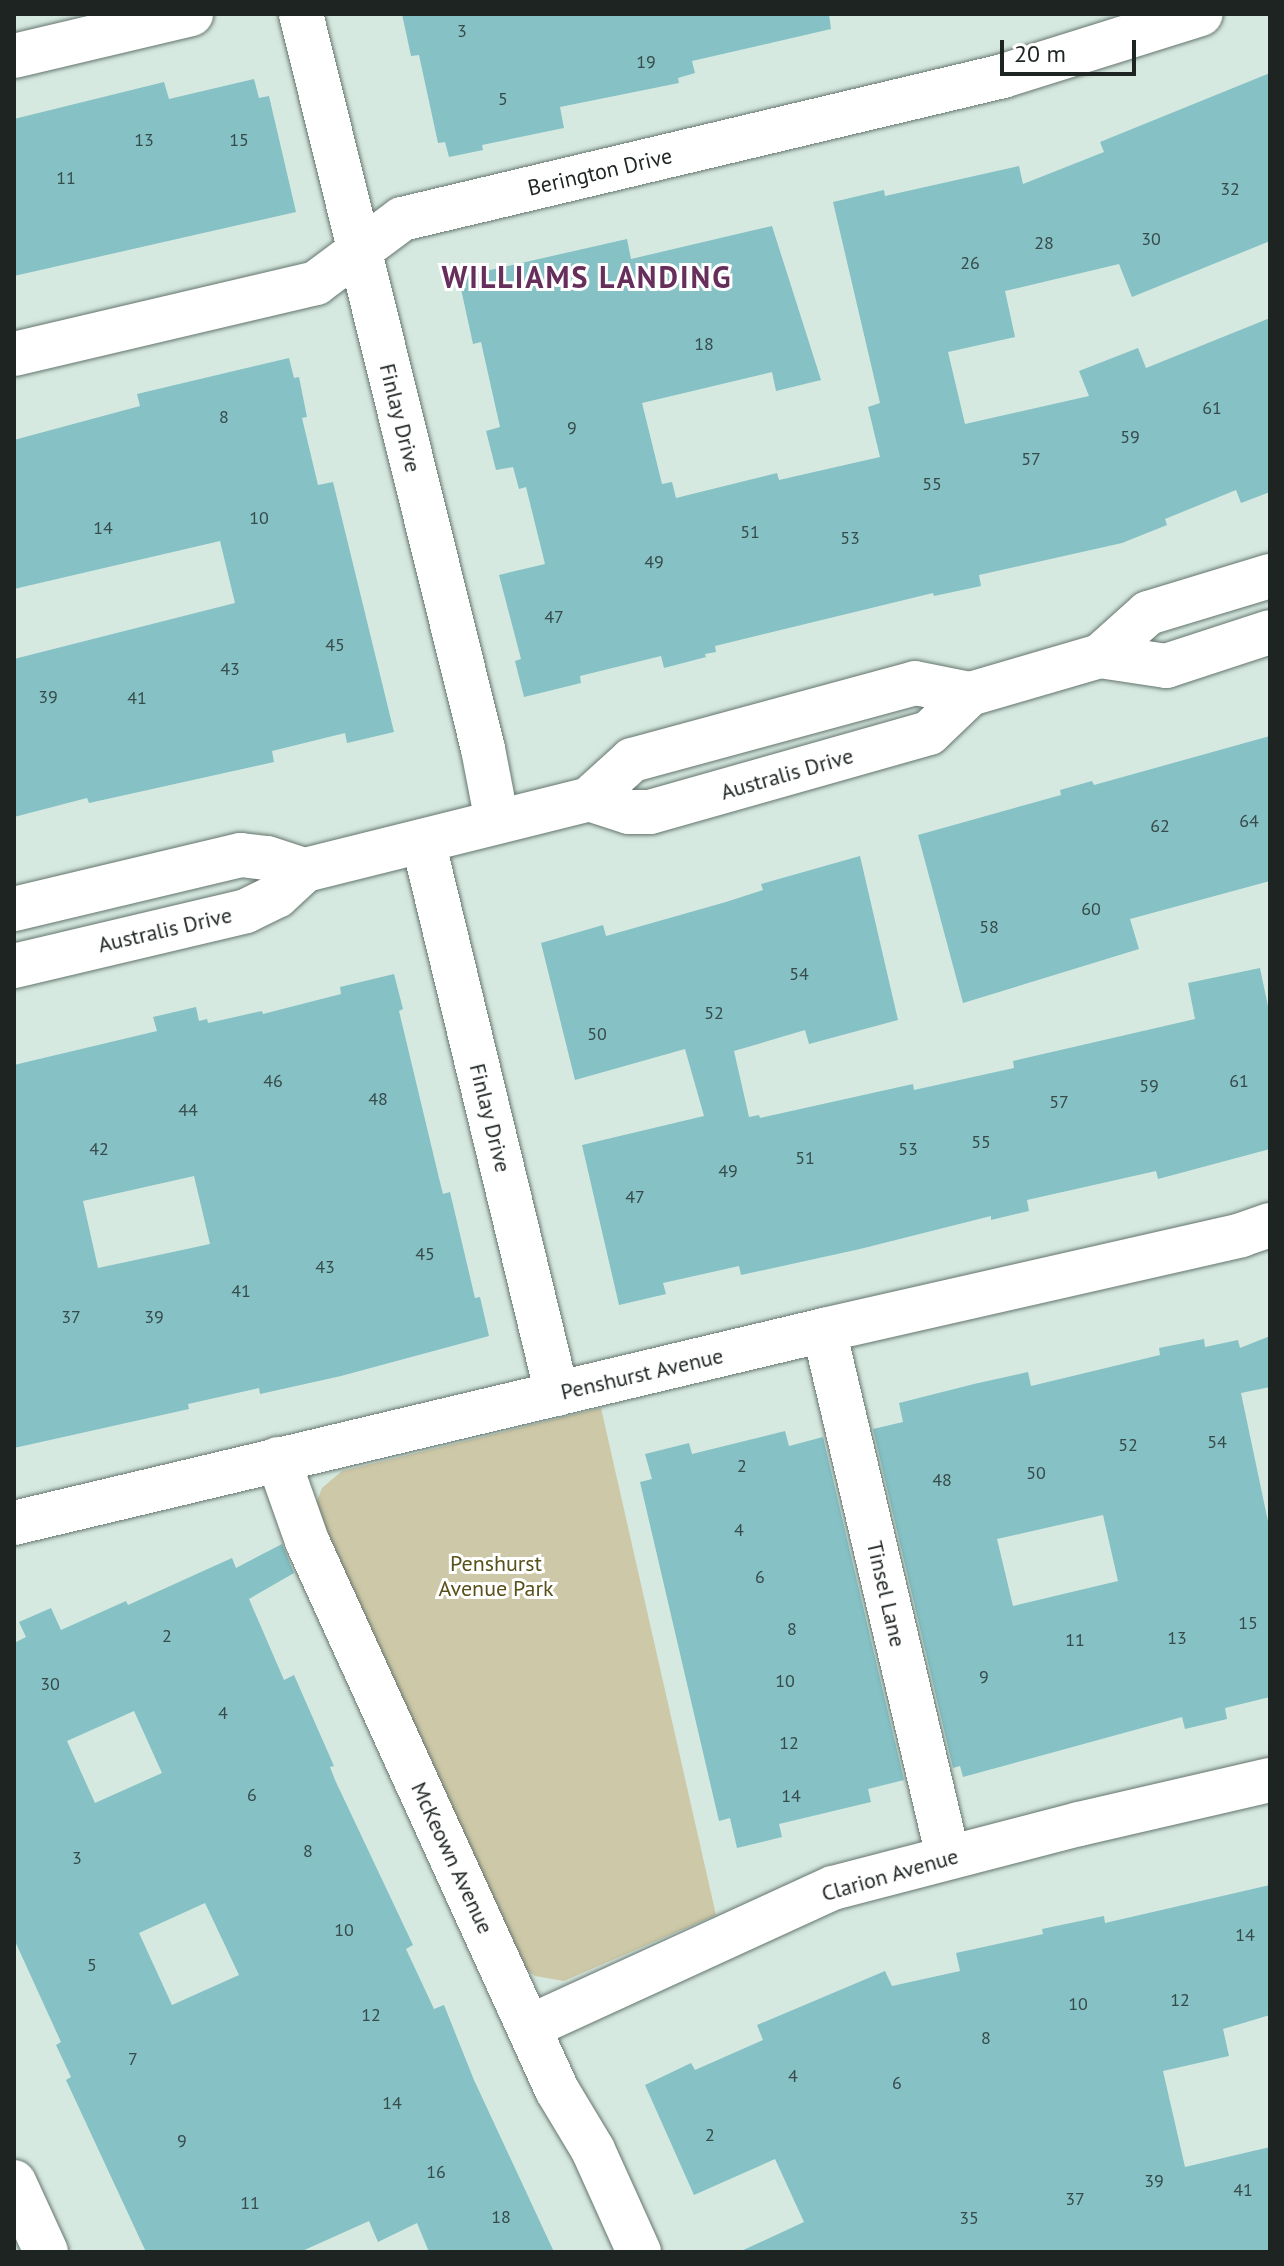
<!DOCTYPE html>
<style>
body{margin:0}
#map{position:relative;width:1284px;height:2266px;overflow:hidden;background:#d6e9e0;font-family:"PT Sans",sans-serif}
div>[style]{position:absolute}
.green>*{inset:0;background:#cdc8a7}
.building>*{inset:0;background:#85c1c5}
.roads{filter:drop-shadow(0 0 2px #64756e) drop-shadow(0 0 2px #64756e)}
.minor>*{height:44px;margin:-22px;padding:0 22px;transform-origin:22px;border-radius:22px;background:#fff}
span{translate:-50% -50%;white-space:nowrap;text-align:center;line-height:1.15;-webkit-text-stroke:6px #fff;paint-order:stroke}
.number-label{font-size:18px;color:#374b4a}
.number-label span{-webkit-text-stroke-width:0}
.street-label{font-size:22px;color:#1d2421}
.park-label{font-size:22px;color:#58501a}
.district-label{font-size:30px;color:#662e5a;font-weight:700;letter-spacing:2px}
.frame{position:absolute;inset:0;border:16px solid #1d2421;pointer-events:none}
.scale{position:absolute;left:1000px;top:40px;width:136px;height:36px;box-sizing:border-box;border:4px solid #1d2421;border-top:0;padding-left:10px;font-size:24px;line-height:28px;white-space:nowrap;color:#1d2421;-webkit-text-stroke:6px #fff;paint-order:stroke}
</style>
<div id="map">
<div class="green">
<div style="clip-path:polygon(601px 1408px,716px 1915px,564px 1981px,535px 1976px,525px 1968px,317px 1515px,317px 1501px,322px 1488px,342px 1471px)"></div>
</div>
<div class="building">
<div style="clip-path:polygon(402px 14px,829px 14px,831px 29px,692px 61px,695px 73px,678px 78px,679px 83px,560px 107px,564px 128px,482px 145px,483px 150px,449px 157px,445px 142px,438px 143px,419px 55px,411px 56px)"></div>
<div style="clip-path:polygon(1270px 73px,1270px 241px,1132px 297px,1119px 264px,1005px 291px,1015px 337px,948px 352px,965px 424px,1089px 396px,1079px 371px,1138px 348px,1146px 368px,1270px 318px,1270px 492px,1241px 503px,1236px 490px,1165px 519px,1167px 525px,1122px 543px,979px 575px,981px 586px,934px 596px,933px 593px,715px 646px,716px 652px,705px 654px,706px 657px,664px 668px,661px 656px,580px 676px,581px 683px,524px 697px,515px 661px,521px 659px,499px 575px,545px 564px,526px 487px,519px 489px,513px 467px,496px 470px,486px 431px,500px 427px,481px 342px,473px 344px,461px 289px,466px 288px,464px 276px,627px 239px,631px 259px,772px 226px,821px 380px,776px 391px,772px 372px,642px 403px,662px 484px,672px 482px,676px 498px,777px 473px,779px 480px,880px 457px,868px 407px,880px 403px,833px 202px,884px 190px,885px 196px,1019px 166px,1023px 184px,1104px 152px,1100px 142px)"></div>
<div style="clip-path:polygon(254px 79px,259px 98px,269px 96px,296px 212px,14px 276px,14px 119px,164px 82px,169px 99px)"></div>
<div style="clip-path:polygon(289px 358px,294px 378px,299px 377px,307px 417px,302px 418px,318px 485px,333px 482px,394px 732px,347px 743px,345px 733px,272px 751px,274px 762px,89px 803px,87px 798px,14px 817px,14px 659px,235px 603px,220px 541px,14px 589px,14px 440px,140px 406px,137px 394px)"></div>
<div style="clip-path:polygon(1270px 736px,1270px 881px,1130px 919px,1139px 949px,963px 1003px,918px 835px,1061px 795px,1060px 790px,1092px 781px,1094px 785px)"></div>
<div style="clip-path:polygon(860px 856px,898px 1020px,809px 1044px,805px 1030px,734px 1051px,749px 1117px,759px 1115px,760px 1118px,913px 1084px,914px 1090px,1014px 1068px,1013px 1061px,1195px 1019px,1188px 983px,1260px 968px,1270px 1016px,1270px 1149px,1158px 1179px,1156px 1171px,1027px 1200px,1029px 1211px,991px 1220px,991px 1216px,860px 1249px,741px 1275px,739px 1266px,663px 1283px,666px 1294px,619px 1305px,582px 1145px,704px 1116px,685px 1049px,575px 1080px,541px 943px,603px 925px,606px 936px,726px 902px,763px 890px,761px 884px)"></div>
<div style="clip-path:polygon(evenodd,394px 974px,403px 1009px,399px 1011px,439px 1178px,443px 1194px,450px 1192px,475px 1298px,480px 1297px,489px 1336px,341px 1376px,260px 1394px,259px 1388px,188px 1404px,189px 1409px,14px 1448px,14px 1065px,157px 1031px,153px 1017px,196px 1007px,199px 1021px,207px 1019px,208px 1023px,262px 1011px,263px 1014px,341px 994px,340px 987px,394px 974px,194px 1176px,210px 1244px,98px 1268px,83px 1201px,194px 1176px)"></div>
<div style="clip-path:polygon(evenodd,1270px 1336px,1270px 1387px,1241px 1393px,1270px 1531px,1270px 1697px,1225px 1708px,1227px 1719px,1185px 1729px,1182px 1717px,963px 1777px,960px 1766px,953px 1768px,873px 1429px,903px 1422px,899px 1403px,974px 1384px,1028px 1372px,1031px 1386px,1160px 1355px,1159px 1348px,1204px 1339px,1205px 1347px,1238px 1340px,1240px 1348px,1270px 1336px,1103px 1515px,1118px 1581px,1013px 1606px,997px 1539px,1103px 1515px)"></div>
<div style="clip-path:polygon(785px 1431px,789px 1446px,823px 1437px,904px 1780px,868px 1789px,871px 1802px,779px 1824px,782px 1837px,737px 1848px,730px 1818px,719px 1821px,640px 1482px,652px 1479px,645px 1454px,689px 1443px,692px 1454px)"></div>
<div style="clip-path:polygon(evenodd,282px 1544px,294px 1573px,249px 1599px,284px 1680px,294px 1675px,334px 1766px,330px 1767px,335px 1780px,413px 1945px,406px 1949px,434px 2009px,444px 2005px,474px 2080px,554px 2252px,429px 2252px,417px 2223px,378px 2242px,369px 2221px,300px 2252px,146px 2252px,66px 2080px,71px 2077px,56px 2045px,61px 2042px,14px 1939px,14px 1643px,26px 1637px,19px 1622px,51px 1608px,61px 1630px,126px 1601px,128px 1605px,232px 1558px,236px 1568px,282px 1544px,134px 1711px,162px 1773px,95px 1803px,67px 1741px,134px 1711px,282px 1544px,205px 1903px,239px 1975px,172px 2005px,139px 1933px,205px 1903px)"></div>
<div style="clip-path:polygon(1270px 1885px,1270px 2015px,1223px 2029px,1229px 2056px,1163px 2071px,1185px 2167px,1270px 2147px,1270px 2252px,739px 2252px,804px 2222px,775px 2159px,694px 2195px,645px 2085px,691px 2063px,695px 2070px,763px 2040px,757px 2025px,885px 1971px,892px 1986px,960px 1971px,956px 1953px,1043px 1934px,1042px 1929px,1104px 1916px,1105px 1923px)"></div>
</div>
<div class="roads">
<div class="minor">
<div style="left:301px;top:14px;width:757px;rotate:76.09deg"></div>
<div style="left:483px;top:749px;width:74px;rotate:79.1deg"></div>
<div style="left:14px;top:56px;width:182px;rotate:-13.3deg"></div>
<div style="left:14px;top:354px;width:310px;rotate:-13.2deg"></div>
<div style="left:316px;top:283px;width:107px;rotate:-36.7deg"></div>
<div style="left:402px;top:219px;width:618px;rotate:-13.38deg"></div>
<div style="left:1003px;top:76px;width:207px;rotate:-17.4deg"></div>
<div style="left:1100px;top:656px;width:64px;rotate:-41.9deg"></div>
<div style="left:1148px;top:613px;width:127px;rotate:-16.9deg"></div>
<div style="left:589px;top:799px;width:42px;rotate:18deg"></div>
<div style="left:629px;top:812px;width:21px"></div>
<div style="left:650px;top:812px;width:290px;rotate:-15.8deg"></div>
<div style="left:929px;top:733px;width:57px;rotate:-43.6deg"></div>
<div style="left:970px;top:694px;width:135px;rotate:-16.3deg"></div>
<div style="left:1100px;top:656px;width:67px;rotate:8.6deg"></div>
<div style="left:1166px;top:666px;width:109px;rotate:-18.1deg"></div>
<div style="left:423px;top:841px;width:569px;rotate:76.38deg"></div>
<div style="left:14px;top:909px;width:233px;rotate:-13.4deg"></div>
<div style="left:241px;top:855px;width:26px;rotate:7deg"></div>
<div style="left:267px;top:858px;width:40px;rotate:18deg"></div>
<div style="left:14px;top:966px;width:238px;rotate:-13.3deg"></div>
<div style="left:246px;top:911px;width:34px;rotate:-26deg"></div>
<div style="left:277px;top:896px;width:38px;rotate:-43deg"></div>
<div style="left:305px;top:870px;width:293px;rotate:-14deg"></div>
<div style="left:589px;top:799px;width:58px;rotate:-42.2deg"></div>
<div style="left:632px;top:760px;width:293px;rotate:-15.2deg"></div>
<div style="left:915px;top:683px;width:56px;rotate:11.3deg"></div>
<div style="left:824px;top:1330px;width:541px;rotate:76.76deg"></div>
<div style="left:278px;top:1459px;width:87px;rotate:70.5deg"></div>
<div style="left:307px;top:1541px;width:603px;rotate:65.52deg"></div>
<div style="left:557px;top:2090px;width:70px;rotate:59deg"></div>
<div style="left:593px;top:2150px;width:112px;rotate:65.7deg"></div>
<div style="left:14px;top:1523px;width:833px;rotate:-13.4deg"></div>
<div style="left:824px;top:1330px;width:428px;rotate:-12.8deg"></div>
<div style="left:1241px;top:1235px;width:31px;rotate:-19deg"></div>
<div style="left:529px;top:2027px;width:334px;rotate:-24.6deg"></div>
<div style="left:833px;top:1888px;width:254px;rotate:-14.6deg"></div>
<div style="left:1079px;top:1824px;width:196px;rotate:-13deg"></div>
<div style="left:14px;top:2182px;width:77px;rotate:65.4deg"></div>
</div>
</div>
<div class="number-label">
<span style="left:462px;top:31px">3</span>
<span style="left:646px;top:62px">19</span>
<span style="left:503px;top:99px">5</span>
<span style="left:144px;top:140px">13</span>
<span style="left:239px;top:140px">15</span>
<span style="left:66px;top:178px">11</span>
<span style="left:1230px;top:189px">32</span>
<span style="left:1151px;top:239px">30</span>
<span style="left:1044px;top:243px">28</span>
<span style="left:970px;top:263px">26</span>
<span style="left:704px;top:344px">18</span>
<span style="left:1212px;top:408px">61</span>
<span style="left:224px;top:417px">8</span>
<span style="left:572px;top:428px">9</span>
<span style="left:1130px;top:437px">59</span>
<span style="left:1031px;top:459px">57</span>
<span style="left:932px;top:484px">55</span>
<span style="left:259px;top:518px">10</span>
<span style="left:103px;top:528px">14</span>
<span style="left:750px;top:532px">51</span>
<span style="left:850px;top:538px">53</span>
<span style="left:654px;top:562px">49</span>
<span style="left:554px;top:617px">47</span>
<span style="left:335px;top:645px">45</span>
<span style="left:230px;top:669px">43</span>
<span style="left:48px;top:697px">39</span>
<span style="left:137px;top:698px">41</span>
<span style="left:1249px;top:821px">64</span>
<span style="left:1160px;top:826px">62</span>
<span style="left:1091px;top:909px">60</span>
<span style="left:989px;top:927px">58</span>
<span style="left:799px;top:974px">54</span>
<span style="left:714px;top:1013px">52</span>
<span style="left:597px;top:1034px">50</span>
<span style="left:273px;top:1081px">46</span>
<span style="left:1239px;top:1081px">61</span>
<span style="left:1149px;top:1086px">59</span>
<span style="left:378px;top:1099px">48</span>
<span style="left:1059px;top:1102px">57</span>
<span style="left:188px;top:1110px">44</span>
<span style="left:981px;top:1142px">55</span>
<span style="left:99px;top:1149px">42</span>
<span style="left:908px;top:1149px">53</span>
<span style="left:805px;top:1158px">51</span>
<span style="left:728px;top:1171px">49</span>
<span style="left:635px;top:1197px">47</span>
<span style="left:425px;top:1254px">45</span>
<span style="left:325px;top:1267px">43</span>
<span style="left:241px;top:1291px">41</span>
<span style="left:71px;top:1317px">37</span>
<span style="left:154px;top:1317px">39</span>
<span style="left:1217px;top:1442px">54</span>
<span style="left:1128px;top:1445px">52</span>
<span style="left:742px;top:1466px">2</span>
<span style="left:1036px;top:1473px">50</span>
<span style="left:942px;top:1480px">48</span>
<span style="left:739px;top:1530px">4</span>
<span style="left:760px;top:1577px">6</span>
<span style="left:1248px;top:1623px">15</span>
<span style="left:792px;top:1629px">8</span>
<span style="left:167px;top:1636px">2</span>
<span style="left:1177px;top:1638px">13</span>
<span style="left:1075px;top:1640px">11</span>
<span style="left:984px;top:1677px">9</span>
<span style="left:785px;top:1681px">10</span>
<span style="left:50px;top:1684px">30</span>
<span style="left:223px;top:1713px">4</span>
<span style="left:789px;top:1743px">12</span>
<span style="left:252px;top:1795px">6</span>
<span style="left:791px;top:1796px">14</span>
<span style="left:308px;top:1851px">8</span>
<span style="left:77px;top:1858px">3</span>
<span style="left:344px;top:1930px">10</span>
<span style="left:1245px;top:1935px">14</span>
<span style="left:92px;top:1965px">5</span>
<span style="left:1180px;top:2000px">12</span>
<span style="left:1078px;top:2004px">10</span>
<span style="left:371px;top:2015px">12</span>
<span style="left:986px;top:2038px">8</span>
<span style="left:133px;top:2059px">7</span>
<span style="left:793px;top:2076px">4</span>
<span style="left:897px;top:2083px">6</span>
<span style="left:392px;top:2103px">14</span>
<span style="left:710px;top:2135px">2</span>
<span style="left:182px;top:2141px">9</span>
<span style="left:436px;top:2172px">16</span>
<span style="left:1154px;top:2181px">39</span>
<span style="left:1243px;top:2190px">41</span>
<span style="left:1075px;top:2199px">37</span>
<span style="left:250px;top:2203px">11</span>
<span style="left:501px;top:2217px">18</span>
<span style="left:969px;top:2218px">35</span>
</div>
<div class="street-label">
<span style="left:600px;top:172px;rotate:-13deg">Berington Drive</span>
<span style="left:400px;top:418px;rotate:76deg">Finlay Drive</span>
<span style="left:787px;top:774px;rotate:-16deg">Australis Drive</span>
<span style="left:165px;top:930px;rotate:-13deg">Australis Drive</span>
<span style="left:490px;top:1118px;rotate:76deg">Finlay Drive</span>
<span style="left:642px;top:1374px;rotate:-13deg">Penshurst Avenue</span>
<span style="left:886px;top:1594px;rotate:77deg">Tinsel Lane</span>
<span style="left:452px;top:1858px;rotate:65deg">McKeown Avenue</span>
<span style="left:890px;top:1875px;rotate:-16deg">Clarion Avenue</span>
</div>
<div class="park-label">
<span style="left:496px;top:1576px">Penshurst<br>Avenue Park</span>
</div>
<div class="district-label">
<span style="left:587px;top:277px">WILLIAMS LANDING</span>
</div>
<div class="frame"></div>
<div class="scale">20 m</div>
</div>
